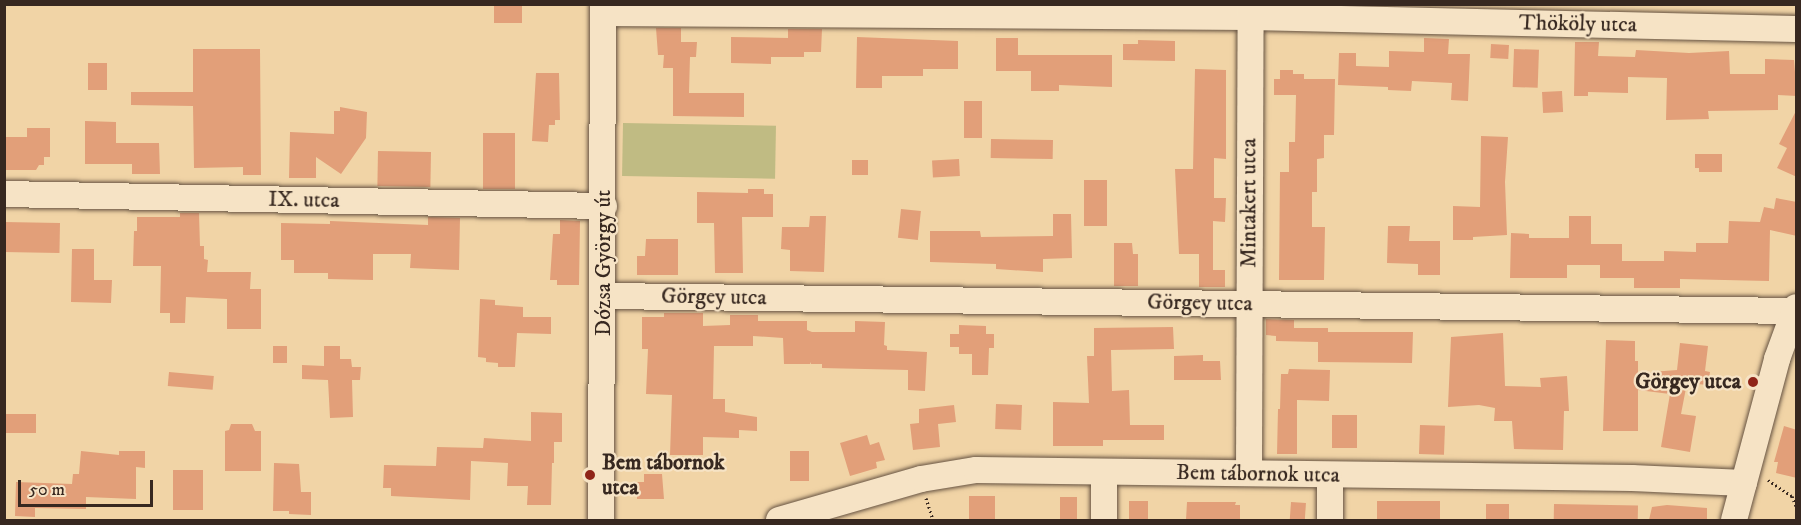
<!DOCTYPE html>
<meta charset="utf-8">
<style>
body{margin:0}
#map{position:relative;width:1801px;height:525px;overflow:hidden;background:#f1d4a6;font-family:"IM FELL DW Pica",serif}
div>[style]{position:absolute}
.green>*{inset:0;background:#c0bb83;transform-origin:0 0}
.building>*{inset:0;background:#e29f79;transform-origin:0 0}
.path>*{height:3px;margin-top:-1.5px;transform-origin:0;background:repeating-linear-gradient(90deg,#372820 0 1.5px,transparent 0 4.5px)}
.roads{filter:drop-shadow(0 0 2px #665342) drop-shadow(0 0 2px #665342)}
.minor>*{height:26px;margin:-13px;padding:0 13px;transform-origin:13px;border-radius:13px;background:#f6e3c5}
.dots>*{width:16px;height:16px;translate:-50% -50%;box-sizing:border-box;border:3px solid #f6e3c5;border-radius:50%}
span{translate:-50% -50%;white-space:nowrap;text-align:center;line-height:1.15;-webkit-text-stroke:4.5px #f6e3c5;paint-order:stroke}
.street-label{font-size:22px;color:#372820}
.poi-label{font-size:22px;color:#372820;font-weight:700}
.right{translate:-100% -50%;text-align:right}
.left{translate:0 -50%;text-align:left}
.frame{position:absolute;inset:0;border:6px solid #372820;pointer-events:none}
.scale{position:absolute;left:18px;top:480px;width:135px;height:27px;box-sizing:border-box;border:3px solid #372820;border-top:0;padding-left:8px;font-size:18px;line-height:21px;white-space:nowrap;color:#372820;-webkit-text-stroke:4px #f6e3c5;paint-order:stroke}
</style>
<div id="map">
<div class="green">
<div style="left:623px;top:123px;width:153px;height:53px;rotate:1deg"></div>
</div>
<div class="building">
<div style="left:494px;top:4px;width:28px;height:19px"></div>
<div style="clip-path:polygon(656px 28px,681px 28px,681px 42px,697px 42px,696px 57px,690px 57px,689px 93px,744px 93px,744px 117px,673px 116px,673px 68px,663px 68px,664px 55px,658px 55px)"></div>
<div style="clip-path:polygon(788px 29px,822px 29px,821px 52px,804px 52px,804px 57px,771px 57px,771px 64px,731px 63px,731px 37px,788px 38px)"></div>
<div style="clip-path:polygon(857px 37px,958px 41px,958px 69px,923px 69px,923px 76px,882px 76px,882px 88px,856px 88px)"></div>
<div style="clip-path:polygon(996px 38px,1018px 38px,1018px 55px,1112px 55px,1112px 87px,1059px 85px,1059px 91px,1031px 91px,1031px 71px,996px 71px)"></div>
<div style="clip-path:polygon(1424px 38px,1449px 39px,1448px 54px,1470px 54px,1468px 101px,1451px 100px,1452px 83px,1412px 81px,1411px 91px,1388px 90px,1388px 87px,1338px 85px,1339px 53px,1356px 53px,1356px 66px,1389px 67px,1389px 51px,1424px 52px)"></div>
<div style="clip-path:polygon(1138px 40px,1175px 41px,1175px 61px,1123px 60px,1123px 44px,1138px 44px)"></div>
<div style="clip-path:polygon(1575px 42px,1599px 42px,1598px 56px,1635px 57px,1636px 50px,1689px 53px,1729px 51px,1730px 74px,1765px 74px,1765px 59px,1794px 60px,1797px 96px,1778px 95px,1778px 110px,1708px 111px,1709px 119px,1666px 120px,1667px 78px,1628px 77px,1628px 93px,1588px 92px,1588px 96px,1574px 96px)"></div>
<div style="left:1491px;top:44px;width:18px;height:14px;rotate:3deg"></div>
<div style="clip-path:polygon(193px 49px,260px 49px,261px 175px,243px 175px,243px 167px,194px 168px,193px 106px,131px 105px,131px 92px,193px 92px)"></div>
<div style="left:1514px;top:49px;width:25px;height:38px;rotate:2deg"></div>
<div style="left:107px;top:63px;width:27px;height:19px;rotate:90deg"></div>
<div style="clip-path:polygon(1195px 69px,1226px 70px,1226px 159px,1214px 158px,1214px 198px,1226px 198px,1225px 222px,1213px 221px,1213px 270px,1225px 270px,1225px 287px,1199px 287px,1199px 254px,1179px 254px,1175px 169px,1193px 169px)"></div>
<div style="clip-path:polygon(1280px 70px,1293px 70px,1293px 74px,1304px 74px,1304px 79px,1335px 79px,1334px 135px,1324px 135px,1324px 158px,1317px 159px,1317px 192px,1312px 192px,1312px 227px,1325px 227px,1324px 280px,1279px 280px,1280px 172px,1289px 172px,1289px 142px,1295px 142px,1296px 95px,1274px 95px,1274px 79px,1280px 79px)"></div>
<div style="clip-path:polygon(536px 73px,559px 73px,560px 120px,555px 120px,555px 125px,549px 125px,548px 142px,532px 141px)"></div>
<div style="left:1562px;top:91px;width:21px;height:20px;rotate:87deg"></div>
<div style="left:964px;top:101px;width:18px;height:37px"></div>
<div style="clip-path:polygon(340px 107px,367px 112px,366px 138px,341px 174px,316px 157px,316px 178px,289px 178px,290px 132px,334px 134px,334px 111px,340px 111px)"></div>
<div style="clip-path:polygon(1797px 109px,1797px 177px,1777px 168px,1787px 148px,1779px 144px)"></div>
<div style="clip-path:polygon(85px 121px,116px 122px,116px 143px,159px 143px,160px 174px,132px 174px,132px 164px,85px 164px)"></div>
<div style="clip-path:polygon(27px 128px,50px 128px,50px 157px,44px 157px,44px 165px,39px 165px,36px 170px,4px 170px,4px 137px,27px 137px)"></div>
<div style="left:483px;top:133px;width:32px;height:56px"></div>
<div style="clip-path:polygon(1481px 136px,1508px 137px,1505px 182px,1507px 235px,1473px 237px,1473px 240px,1453px 240px,1453px 206px,1480px 207px)"></div>
<div style="left:991px;top:139px;width:62px;height:19px;rotate:1deg"></div>
<div style="left:378px;top:151px;width:53px;height:35px;rotate:1deg"></div>
<div style="clip-path:polygon(1695px 154px,1722px 154px,1722px 172px,1699px 172px,1699px 168px,1695px 168px)"></div>
<div style="left:959px;top:159px;width:17px;height:27px;rotate:87deg"></div>
<div style="left:852px;top:160px;width:16px;height:15px"></div>
<div style="left:1084px;top:180px;width:23px;height:46px"></div>
<div style="clip-path:polygon(748px 189px,764px 189px,764px 194px,773px 194px,773px 217px,742px 217px,743px 273px,715px 273px,714px 223px,697px 223px,697px 192px,748px 193px)"></div>
<div style="clip-path:polygon(1776px 198px,1797px 202px,1797px 236px,1770px 230px,1769px 281px,1680px 279px,1680px 288px,1634px 288px,1634px 278px,1600px 278px,1600px 265px,1567px 265px,1567px 278px,1510px 278px,1511px 233px,1529px 234px,1529px 238px,1569px 238px,1569px 216px,1591px 216px,1591px 244px,1622px 244px,1622px 261px,1664px 261px,1664px 251px,1696px 252px,1696px 243px,1728px 243px,1729px 221px,1760px 222px,1764px 207px,1774px 209px)"></div>
<div style="left:901px;top:209px;width:20px;height:29px;rotate:6deg"></div>
<div style="clip-path:polygon(180px 213px,199px 213px,200px 246px,204px 246px,204px 259px,208px 260px,207px 272px,251px 272px,250px 289px,261px 289px,261px 329px,227px 329px,227px 299px,186px 297px,185px 323px,170px 323px,170px 313px,160px 313px,161px 266px,133px 266px,134px 231px,137px 231px,137px 217px,180px 217px)"></div>
<div style="clip-path:polygon(1053px 214px,1071px 214px,1072px 258px,1043px 259px,1043px 272px,996px 269px,996px 264px,930px 262px,930px 231px,980px 231px,981px 237px,1053px 236px)"></div>
<div style="clip-path:polygon(810px 216px,826px 216px,824px 272px,790px 271px,790px 250px,781px 249px,782px 227px,809px 227px)"></div>
<div style="clip-path:polygon(428px 217px,460px 218px,459px 270px,410px 268px,411px 254px,373px 254px,373px 280px,328px 279px,328px 273px,294px 273px,294px 260px,281px 260px,281px 223px,330px 224px,330px 221px,428px 225px)"></div>
<div style="clip-path:polygon(560px 220px,580px 221px,579px 285px,557px 285px,557px 280px,550px 280px,553px 234px,560px 234px)"></div>
<div style="left:4px;top:222px;width:56px;height:30px;rotate:1deg"></div>
<div style="clip-path:polygon(1388px 226px,1410px 226px,1409px 241px,1440px 241px,1440px 275px,1418px 275px,1418px 264px,1387px 263px)"></div>
<div style="clip-path:polygon(646px 239px,678px 239px,678px 275px,637px 275px,637px 256px,645px 256px)"></div>
<div style="clip-path:polygon(1114px 243px,1132px 243px,1133px 254px,1138px 254px,1138px 286px,1114px 286px)"></div>
<div style="clip-path:polygon(72px 249px,94px 249px,94px 280px,112px 280px,111px 303px,71px 302px)"></div>
<div style="clip-path:polygon(480px 299px,495px 300px,495px 305px,523px 307px,523px 317px,551px 317px,551px 334px,517px 333px,515px 367px,498px 367px,498px 363px,486px 362px,486px 358px,478px 357px)"></div>
<div style="clip-path:polygon(664px 313px,703px 313px,703px 326px,730px 325px,730px 315px,758px 315px,758px 321px,807px 321px,807px 330px,812px 332px,855px 332px,855px 321px,885px 322px,884px 345px,887px 346px,887px 350px,927px 352px,925px 391px,908px 390px,908px 370px,822px 368px,822px 364px,811px 364px,810px 362px,810px 364px,784px 364px,783px 338px,753px 336px,753px 346px,714px 346px,713px 399px,725px 399px,725px 412px,757px 417px,757px 431px,739px 430px,739px 438px,703px 437px,703px 455px,670px 455px,672px 395px,646px 394px,648px 349px,642px 349px,642px 317px,664px 317px)"></div>
<div style="clip-path:polygon(1266px 319px,1294px 320px,1294px 328px,1328px 328px,1328px 332px,1413px 332px,1412px 363px,1318px 362px,1318px 342px,1276px 341px,1276px 336px,1266px 335px)"></div>
<div style="clip-path:polygon(959px 325px,986px 326px,986px 334px,994px 334px,994px 348px,989px 348px,988px 375px,972px 375px,972px 354px,959px 354px,959px 347px,950px 347px,950px 334px,959px 334px)"></div>
<div style="clip-path:polygon(1173px 327px,1174px 349px,1111px 350px,1112px 391px,1129px 390px,1130px 425px,1164px 425px,1164px 440px,1103px 440px,1103px 446px,1053px 446px,1053px 402px,1089px 403px,1087px 356px,1094px 356px,1094px 328px)"></div>
<div style="clip-path:polygon(1503px 333px,1505px 386px,1541px 387px,1540px 378px,1567px 376px,1569px 411px,1564px 411px,1563px 450px,1514px 449px,1512px 421px,1494px 421px,1495px 408px,1479px 405px,1448px 407px,1451px 337px)"></div>
<div style="clip-path:polygon(1606px 340px,1635px 341px,1635px 361px,1638px 361px,1638px 373px,1677px 370px,1680px 343px,1708px 346px,1705px 371px,1710px 372px,1708px 385px,1687px 383px,1681px 414px,1696px 416px,1690px 452px,1661px 447px,1670px 394px,1638px 390px,1638px 431px,1603px 431px)"></div>
<div style="left:273px;top:346px;width:14px;height:17px"></div>
<div style="clip-path:polygon(324px 346px,340px 346px,340px 359px,351px 359px,352px 367px,361px 367px,360px 380px,352px 380px,353px 417px,330px 418px,328px 380px,302px 379px,302px 365px,324px 366px)"></div>
<div style="clip-path:polygon(1203px 355px,1203px 361px,1220px 361px,1221px 380px,1174px 380px,1174px 356px)"></div>
<div style="clip-path:polygon(1289px 369px,1330px 370px,1329px 401px,1297px 400px,1297px 454px,1277px 454px,1278px 409px,1280px 409px,1281px 374px,1288px 374px)"></div>
<div style="left:169px;top:372px;width:45px;height:14px;rotate:5deg"></div>
<div style="left:996px;top:404px;width:26px;height:25px;rotate:2deg"></div>
<div style="clip-path:polygon(954px 405px,956px 422px,938px 424px,940px 447px,913px 450px,910px 424px,919px 423px,919px 409px)"></div>
<div style="clip-path:polygon(531px 412px,562px 413px,562px 442px,554px 442px,554px 463px,552px 463px,551px 505px,527px 505px,528px 486px,507px 486px,508px 463px,471px 461px,470px 500px,391px 496px,391px 488px,383px 488px,384px 465px,436px 466px,437px 447px,483px 448px,484px 438px,531px 441px)"></div>
<div style="left:4px;top:414px;width:32px;height:19px"></div>
<div style="left:1332px;top:415px;width:25px;height:33px"></div>
<div style="clip-path:polygon(231px 424px,252px 424px,255px 431px,261px 431px,261px 471px,225px 471px,225px 431px,229px 430px)"></div>
<div style="left:1420px;top:425px;width:25px;height:29px;rotate:2deg"></div>
<div style="clip-path:polygon(1784px 426px,1797px 430px,1797px 478px,1776px 473px,1778px 462px,1774px 462px)"></div>
<div style="clip-path:polygon(867px 435px,870px 445px,879px 442px,885px 460px,876px 462px,877px 468px,850px 476px,840px 443px)"></div>
<div style="clip-path:polygon(81px 451px,119px 455px,119px 451px,145px 451px,145px 468px,136px 467px,136px 499px,86px 497px,86px 509px,35px 508px,35px 517px,15px 516px,16px 482px,72px 484px,73px 474px,79px 474px)"></div>
<div style="left:790px;top:451px;width:19px;height:30px"></div>
<div style="clip-path:polygon(274px 463px,299px 464px,301px 492px,311px 492px,311px 515px,289px 514px,289px 511px,273px 511px)"></div>
<div style="left:173px;top:470px;width:30px;height:40px"></div>
<div style="clip-path:polygon(644px 474px,662px 474px,664px 499px,637px 499px,637px 482px,644px 482px)"></div>
<div style="left:969px;top:496px;width:26px;height:24px"></div>
<div style="left:1060px;top:497px;width:17px;height:23px"></div>
<div style="left:1129px;top:501px;width:19px;height:19px"></div>
<div style="left:1377px;top:501px;width:63px;height:19px"></div>
<div style="clip-path:polygon(1187px 502px,1236px 502px,1235px 505px,1240px 505px,1240px 520px,1186px 520px)"></div>
<div style="left:1291px;top:502px;width:15px;height:18px;rotate:4deg"></div>
<div style="left:1486px;top:504px;width:23px;height:16px"></div>
<div style="left:1554px;top:504px;width:84px;height:16px;rotate:1deg"></div>
<div style="clip-path:polygon(1667px 505px,1707px 508px,1707px 520px,1649px 520px,1652px 507px)"></div>
</div>
<div class="path">
<div style="left:1768px;top:480px;width:29px;rotate:34deg"></div>
<div style="left:1792px;top:496px;width:11px;rotate:68deg"></div>
<div style="left:926px;top:498px;width:23px;rotate:72deg"></div>
</div>
<div class="roads">
<div class="minor">
<div style="left:603px;top:13px;width:648px;rotate:0.35deg"></div>
<div style="left:1251px;top:17px;width:545px;rotate:1.26deg"></div>
<div style="left:4px;top:194px;width:600px;rotate:1.15deg"></div>
<div style="left:604px;top:296px;width:1191px;rotate:0.72deg"></div>
<div style="left:1104px;top:472px;width:48px;rotate:90deg"></div>
<div style="left:1249px;top:473px;width:469px;rotate:-89.8deg"></div>
<div style="left:1330px;top:475px;width:45px;rotate:90deg"></div>
<div style="left:601px;top:520px;width:516px;rotate:-89.78deg"></div>
<div style="left:779px;top:520px;width:148px;rotate:-16.1deg"></div>
<div style="left:921px;top:479px;width:56px;rotate:-9.3deg"></div>
<div style="left:976px;top:470px;width:656px;rotate:0.7deg"></div>
<div style="left:1632px;top:478px;width:112px;rotate:2.6deg"></div>
<div style="left:1734px;top:520px;width:167px;rotate:-75deg"></div>
<div style="left:1777px;top:359px;width:55px;rotate:-69.9deg"></div>
</div>
</div>
<div class="dots">
<div style="left:1753px;top:382px;background:#8f2418"></div>
<div style="left:590px;top:475px;background:#8f2418"></div>
</div>
<div class="street-label">
<span style="left:1578px;top:24px;rotate:1deg">Thököly utca</span>
<span style="left:304px;top:200px;rotate:1deg">IX. utca</span>
<span style="left:1249px;top:203px;rotate:-90deg">Mintakert utca</span>
<span style="left:604px;top:263px;rotate:-90deg">Dózsa György út</span>
<span style="left:714px;top:297px;rotate:1deg">Görgey utca</span>
<span style="left:1200px;top:303px;rotate:1deg">Görgey utca</span>
<span style="left:1258px;top:474px;rotate:1deg">Bem tábornok utca</span>
</div>
<div class="poi-label">
<span class="right" style="left:1741px;top:382px">Görgey utca</span>
<span class="left" style="left:602px;top:475px">Bem tábornok<br>utca</span>
</div>
<div class="frame"></div>
<div class="scale">50 m</div>
</div>
